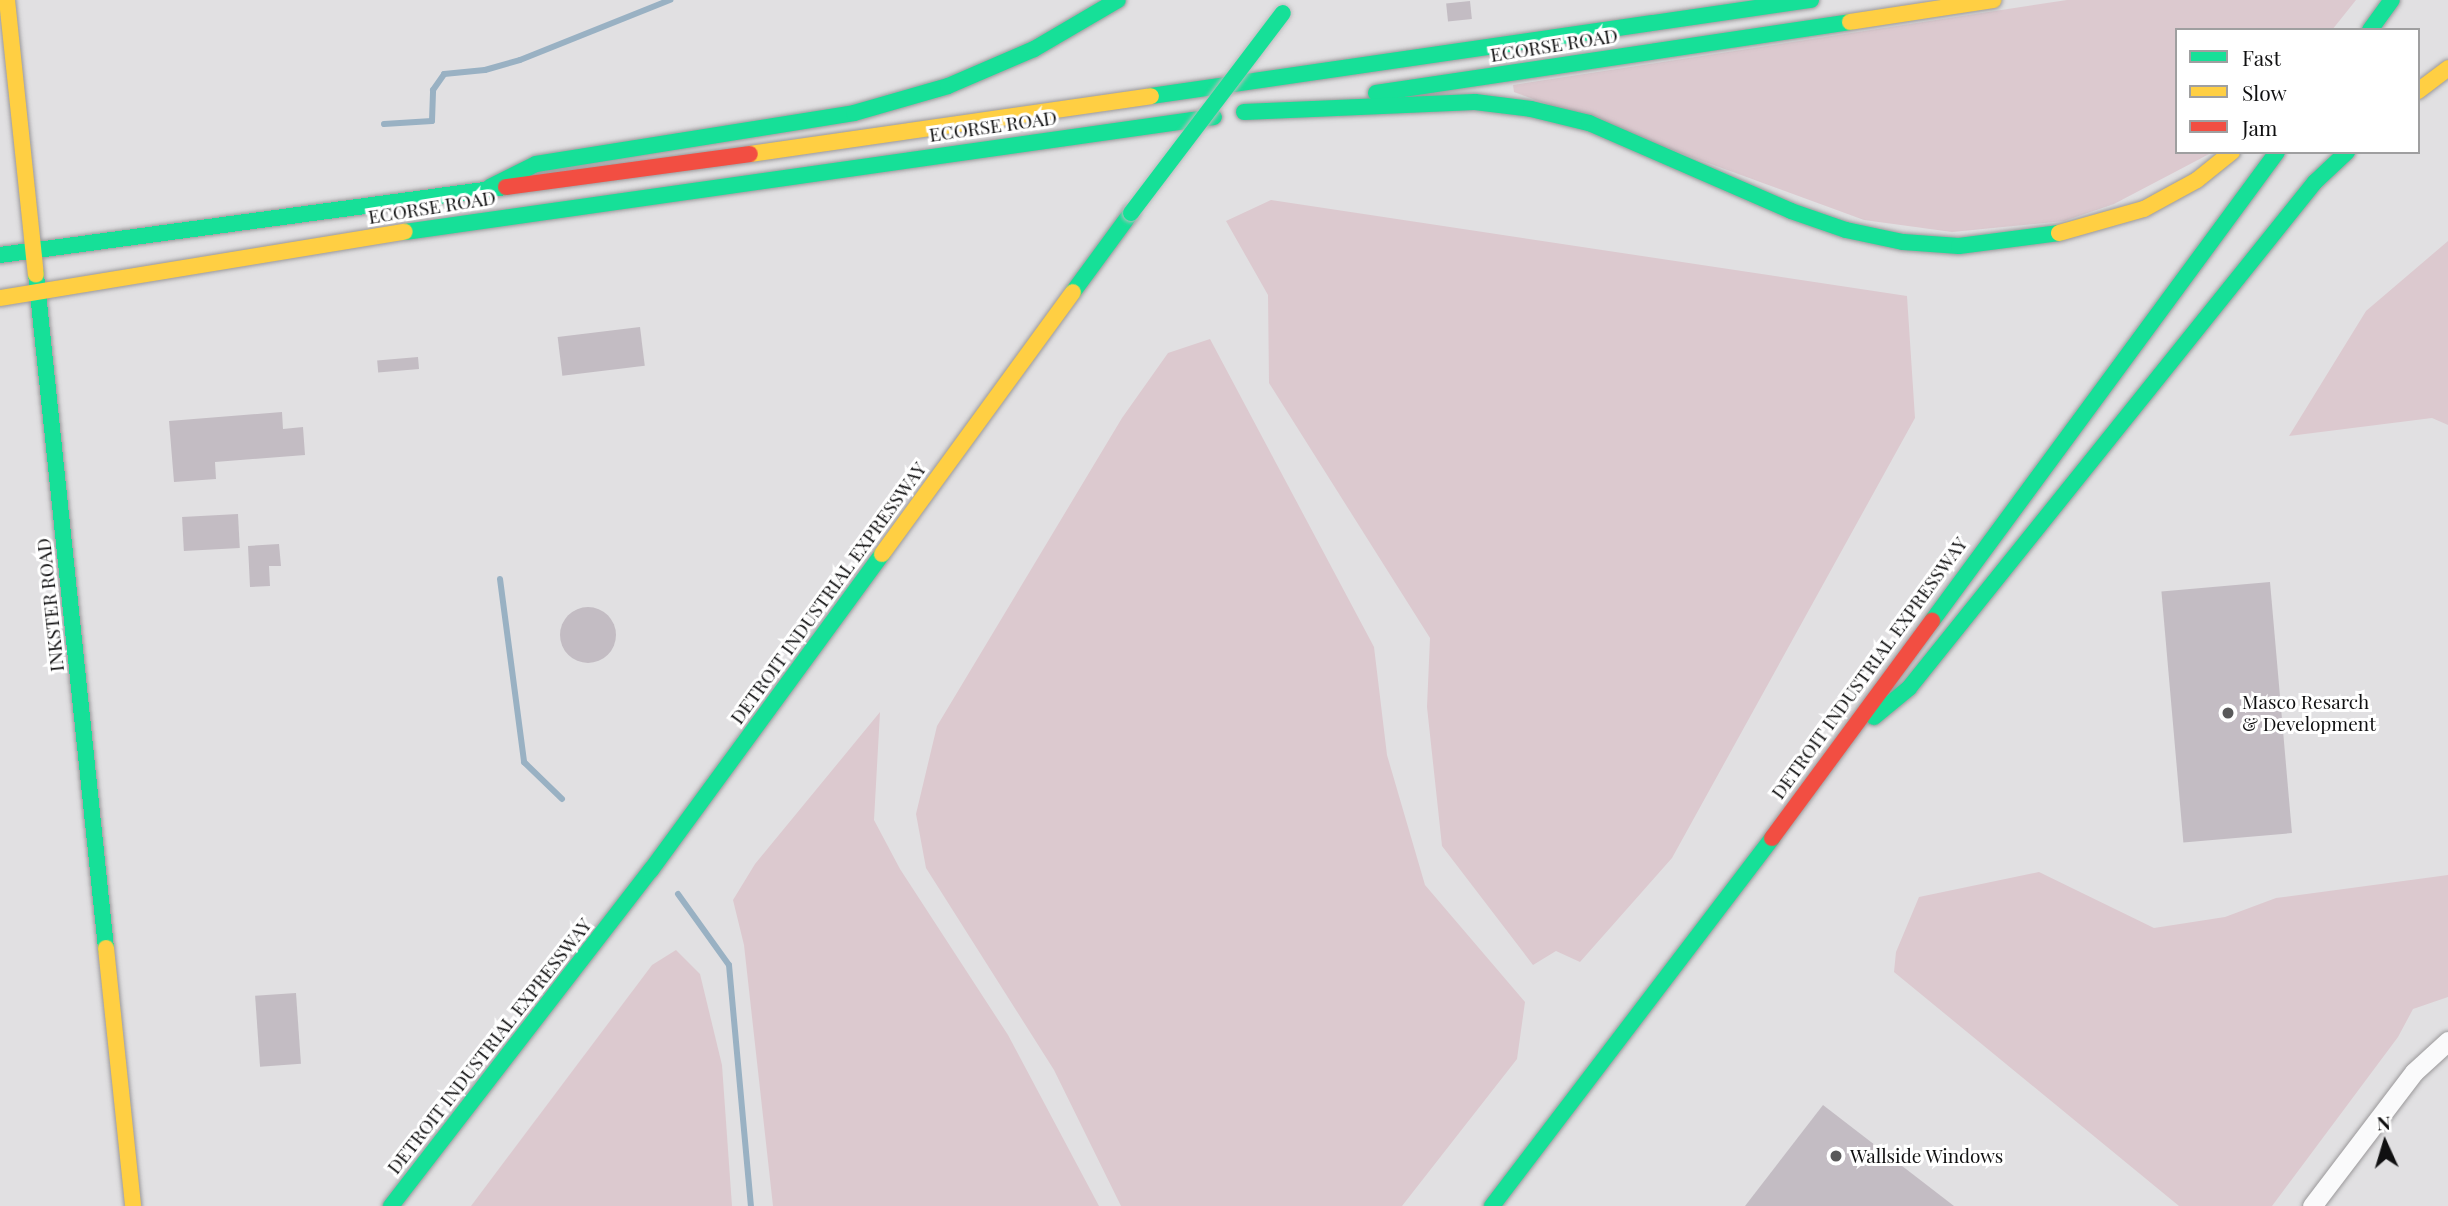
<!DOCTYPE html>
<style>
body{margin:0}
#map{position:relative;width:2448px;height:1206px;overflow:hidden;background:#e1e0e2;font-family:"Playfair Display",serif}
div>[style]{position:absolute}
.green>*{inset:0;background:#dcc9cf}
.stream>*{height:6px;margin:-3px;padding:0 3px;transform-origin:3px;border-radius:3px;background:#99b1c3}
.building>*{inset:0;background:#c3bcc3;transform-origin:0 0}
.round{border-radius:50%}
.roads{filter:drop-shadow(0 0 2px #9a989a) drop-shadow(0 0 2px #9a989a)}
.street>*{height:19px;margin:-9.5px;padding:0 9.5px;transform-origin:9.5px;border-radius:9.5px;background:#fafafb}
.fast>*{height:16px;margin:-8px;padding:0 8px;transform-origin:8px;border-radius:8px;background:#16e098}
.slow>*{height:16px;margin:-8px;padding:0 8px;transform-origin:8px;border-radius:8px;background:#ffcf43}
.jam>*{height:16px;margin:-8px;padding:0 8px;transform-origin:8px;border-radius:8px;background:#f24e42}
.bridges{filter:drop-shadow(0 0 2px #bcbbbc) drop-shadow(0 0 2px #bcbbbc)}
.fast-bridge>*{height:16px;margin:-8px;padding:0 8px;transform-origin:8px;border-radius:8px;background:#16e098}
.dots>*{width:19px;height:19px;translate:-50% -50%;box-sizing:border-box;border:4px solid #fff;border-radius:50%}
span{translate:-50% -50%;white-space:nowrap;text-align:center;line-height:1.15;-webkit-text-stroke:6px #fff;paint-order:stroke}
.street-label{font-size:19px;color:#101011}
.poi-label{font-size:19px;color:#101011}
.left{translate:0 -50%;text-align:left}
.legend{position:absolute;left:2175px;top:28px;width:245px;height:126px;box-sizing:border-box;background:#fff;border:2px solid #9f9fa0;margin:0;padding:9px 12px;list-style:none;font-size:21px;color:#101011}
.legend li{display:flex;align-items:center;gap:14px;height:35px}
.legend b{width:35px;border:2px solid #9f9fa0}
.north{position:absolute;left:2350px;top:1108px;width:70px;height:70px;-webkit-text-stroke:5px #fff;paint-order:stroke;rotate:356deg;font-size:19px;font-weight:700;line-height:28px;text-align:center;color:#101011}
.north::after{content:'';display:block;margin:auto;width:24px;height:32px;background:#101011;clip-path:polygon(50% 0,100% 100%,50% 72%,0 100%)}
</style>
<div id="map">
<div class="green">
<div style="clip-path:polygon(2067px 0,2356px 0,2332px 30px,2177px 30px,2177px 152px,2213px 152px,2114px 204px,2064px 221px,1952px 232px,1864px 220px,1514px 92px,1513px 85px)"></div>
<div style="clip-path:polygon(1271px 200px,1907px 296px,1915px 418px,1672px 858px,1580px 962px,1556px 951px,1533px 965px,1442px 846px,1427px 707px,1430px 638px,1269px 383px,1268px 295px,1226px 221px)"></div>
<div style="clip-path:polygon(2448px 241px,2448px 425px,2432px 418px,2289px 436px,2366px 311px)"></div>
<div style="clip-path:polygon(1210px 339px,1374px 647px,1387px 755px,1425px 885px,1525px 1002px,1517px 1059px,1402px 1206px,1121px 1206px,1054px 1070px,926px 868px,916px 814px,937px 726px,1122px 418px,1168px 353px)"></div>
<div style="clip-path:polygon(880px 712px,874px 820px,900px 869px,1008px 1035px,1099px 1206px,773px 1206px,744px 945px,733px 900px,755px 864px)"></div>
<div style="clip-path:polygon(2039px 872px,2154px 928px,2225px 917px,2276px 898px,2448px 875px,2448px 997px,2413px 1009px,2398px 1037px,2272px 1206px,2179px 1206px,1894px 972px,1896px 952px,1919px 897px)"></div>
<div style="clip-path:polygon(676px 950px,700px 974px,722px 1065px,732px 1206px,471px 1206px,652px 965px)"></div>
</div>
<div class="stream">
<div style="left:384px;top:124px;width:48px;rotate:-3.6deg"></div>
<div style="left:432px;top:121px;width:31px;rotate:-88deg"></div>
<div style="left:433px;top:90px;width:19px;rotate:-55deg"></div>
<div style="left:444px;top:74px;width:41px;rotate:-5.6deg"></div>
<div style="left:485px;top:70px;width:36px;rotate:-16deg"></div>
<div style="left:520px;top:60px;width:162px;rotate:-21.8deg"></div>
<div style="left:500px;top:579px;width:185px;rotate:82.5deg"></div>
<div style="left:524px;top:762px;width:53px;rotate:44.2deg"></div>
<div style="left:678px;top:894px;width:87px;rotate:54.3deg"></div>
<div style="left:729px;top:965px;width:242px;rotate:84.8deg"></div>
</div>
<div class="building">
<div style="left:1470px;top:1px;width:18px;height:24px;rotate:84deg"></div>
<div style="left:640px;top:327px;width:39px;height:83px;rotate:83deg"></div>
<div style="left:418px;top:357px;width:12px;height:41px;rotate:85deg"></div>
<div style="clip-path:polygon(282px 412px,283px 429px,303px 427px,305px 455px,215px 462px,216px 479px,174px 482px,169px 421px)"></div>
<div style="left:238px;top:514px;width:34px;height:56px;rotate:87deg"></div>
<div style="clip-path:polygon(279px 544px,281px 566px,269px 566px,270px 586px,250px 587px,248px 546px)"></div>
<div style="left:2270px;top:582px;width:252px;height:109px;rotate:85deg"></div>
<div class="round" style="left:560px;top:607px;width:56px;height:56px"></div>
<div style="left:296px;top:993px;width:71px;height:41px;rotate:86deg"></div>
<div style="clip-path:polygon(1823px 1105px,1954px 1206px,1745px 1206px)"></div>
</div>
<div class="roads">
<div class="street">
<div style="left:2312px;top:1206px;width:168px;rotate:-52.7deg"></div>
<div style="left:2414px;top:1072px;width:46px;rotate:-42.4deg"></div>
</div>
<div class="fast">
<div style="left:2370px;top:30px;width:37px;rotate:-54deg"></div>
<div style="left:1376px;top:93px;width:479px;rotate:-8.5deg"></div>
<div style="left:1151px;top:96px;width:667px;rotate:-8.28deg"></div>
<div style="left:1244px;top:112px;width:231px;rotate:-2.5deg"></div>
<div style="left:1475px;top:102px;width:56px;rotate:7.1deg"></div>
<div style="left:1531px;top:109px;width:60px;rotate:13.6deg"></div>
<div style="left:1589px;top:123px;width:220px;rotate:23.5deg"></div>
<div style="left:1791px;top:211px;width:58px;rotate:19.1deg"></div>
<div style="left:1846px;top:230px;width:58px;rotate:11.9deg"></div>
<div style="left:1903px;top:242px;width:56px;rotate:4.1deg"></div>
<div style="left:1959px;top:246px;width:101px;rotate:-7.4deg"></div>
<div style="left:490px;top:187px;width:51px;rotate:-26.6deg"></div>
<div style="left:536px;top:164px;width:322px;rotate:-9.1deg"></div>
<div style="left:854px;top:113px;width:98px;rotate:-16deg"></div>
<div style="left:948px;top:86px;width:94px;rotate:-23.3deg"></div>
<div style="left:1034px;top:49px;width:97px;rotate:-30.3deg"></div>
<div style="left:405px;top:232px;width:817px;rotate:-8.09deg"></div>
<div style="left:0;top:255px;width:511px;rotate:-7.65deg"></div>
<div style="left:36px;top:274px;width:678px;rotate:84.07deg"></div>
<div style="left:1073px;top:292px;width:98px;rotate:-53.7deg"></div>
<div style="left:1932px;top:621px;width:582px;rotate:-53.66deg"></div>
<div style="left:1874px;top:717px;width:45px;rotate:-39.6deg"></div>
<div style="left:1909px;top:688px;width:649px;rotate:-51.26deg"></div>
<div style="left:2315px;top:182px;width:44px;rotate:-43.2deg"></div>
<div style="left:391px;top:1206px;width:425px;rotate:-52.3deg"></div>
<div style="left:651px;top:870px;width:391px;rotate:-53.8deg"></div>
<div style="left:1492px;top:1206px;width:462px;rotate:-52.7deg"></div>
</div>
<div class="slow">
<div style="left:7px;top:0;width:276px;rotate:84deg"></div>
<div style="left:1850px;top:22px;width:145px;rotate:-8.7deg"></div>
<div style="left:2418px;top:91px;width:38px;rotate:-37deg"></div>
<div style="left:750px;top:154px;width:405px;rotate:-8.2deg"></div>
<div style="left:2059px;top:233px;width:88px;rotate:-15.8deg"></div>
<div style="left:2144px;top:209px;width:60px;rotate:-28.7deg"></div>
<div style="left:2197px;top:180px;width:45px;rotate:-38.7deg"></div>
<div style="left:0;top:298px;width:410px;rotate:-9.3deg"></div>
<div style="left:882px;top:554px;width:324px;rotate:-53.9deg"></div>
<div style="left:106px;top:948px;width:259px;rotate:84deg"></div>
</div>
<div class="jam">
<div style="left:506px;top:187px;width:246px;rotate:-7.7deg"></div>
<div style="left:1772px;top:838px;width:270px;rotate:-53.6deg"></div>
</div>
</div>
<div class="bridges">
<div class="fast-bridge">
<div style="left:1131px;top:213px;width:251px;rotate:-52.8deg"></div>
</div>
</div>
<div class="dots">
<div style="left:2228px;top:713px;background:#59595a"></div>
<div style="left:1836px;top:1156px;background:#59595a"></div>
</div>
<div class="street-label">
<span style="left:1554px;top:45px;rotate:-9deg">ECORSE ROAD</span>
<span style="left:993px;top:126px;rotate:-8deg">ECORSE ROAD</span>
<span style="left:432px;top:207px;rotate:-9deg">ECORSE ROAD</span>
<span style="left:828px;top:593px;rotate:-54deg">DETROIT INDUSTRIAL EXPRESSWAY</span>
<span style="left:50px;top:605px;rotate:-96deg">INKSTER ROAD</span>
<span style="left:1869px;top:668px;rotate:-54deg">DETROIT INDUSTRIAL EXPRESSWAY</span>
<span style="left:489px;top:1046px;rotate:-52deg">DETROIT INDUSTRIAL EXPRESSWAY</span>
</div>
<div class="poi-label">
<span class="left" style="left:2242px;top:713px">Masco Resarch<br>&amp; Development</span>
<span class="left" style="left:1850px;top:1156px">Wallside Windows</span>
</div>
<ul class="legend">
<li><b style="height:9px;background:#16e098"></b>Fast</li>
<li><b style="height:9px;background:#ffcf43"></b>Slow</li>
<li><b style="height:9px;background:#f24e42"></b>Jam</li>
</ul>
<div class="north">N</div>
</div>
